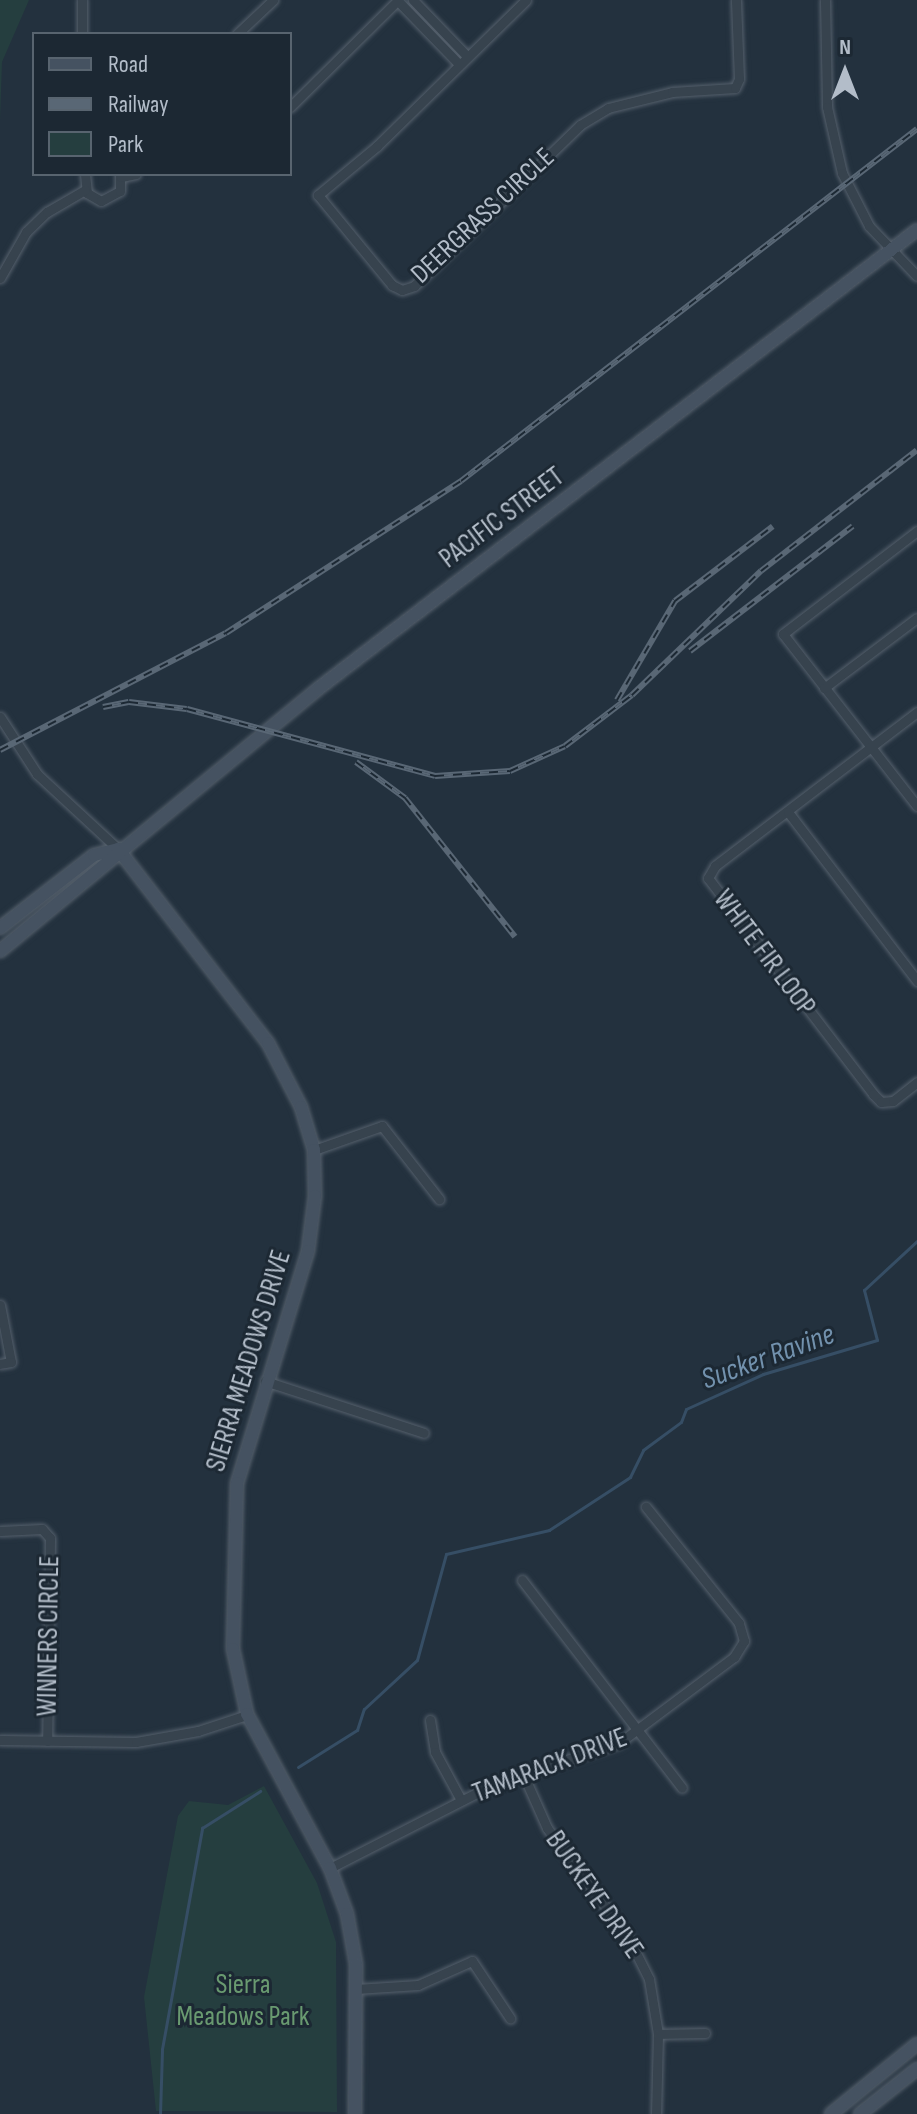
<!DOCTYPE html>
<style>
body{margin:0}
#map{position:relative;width:917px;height:2114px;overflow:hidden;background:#23313e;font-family:"Sofia Sans Condensed",sans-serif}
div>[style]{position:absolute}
.green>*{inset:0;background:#253e3f}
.stream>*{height:3px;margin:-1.5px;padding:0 1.5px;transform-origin:1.5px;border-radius:1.5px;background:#364e65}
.roads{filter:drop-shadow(0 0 2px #55606c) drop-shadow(0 0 2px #55606c)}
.street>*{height:9px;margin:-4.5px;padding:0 4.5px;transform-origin:4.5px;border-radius:4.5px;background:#37434e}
.secondary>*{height:12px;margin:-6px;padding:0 6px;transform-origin:6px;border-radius:6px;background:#455261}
.rail>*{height:6px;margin-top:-3px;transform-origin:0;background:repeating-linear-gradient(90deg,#1c2833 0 9px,#596775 0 18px);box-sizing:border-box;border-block:2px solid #596775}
span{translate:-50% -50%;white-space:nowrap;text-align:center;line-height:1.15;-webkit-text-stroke:6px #1c2833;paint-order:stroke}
.street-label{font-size:28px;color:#b3bdc9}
.park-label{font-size:28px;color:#699a70}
.water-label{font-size:30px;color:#7291ad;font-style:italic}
.legend{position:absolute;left:32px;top:32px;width:260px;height:144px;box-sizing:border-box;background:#1c2833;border:2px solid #58646f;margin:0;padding:10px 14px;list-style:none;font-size:24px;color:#b3bdc9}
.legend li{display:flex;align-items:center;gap:16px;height:40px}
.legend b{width:40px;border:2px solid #58646f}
.north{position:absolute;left:805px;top:32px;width:80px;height:80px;-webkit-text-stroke:6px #1c2833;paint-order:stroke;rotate:0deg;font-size:22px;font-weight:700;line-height:32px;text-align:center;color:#b3bdc9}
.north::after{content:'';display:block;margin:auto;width:28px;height:36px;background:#b3bdc9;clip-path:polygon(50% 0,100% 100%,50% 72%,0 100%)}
</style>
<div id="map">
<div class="green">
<div style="clip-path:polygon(0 0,29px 0,2px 62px,0 121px)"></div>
<div style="clip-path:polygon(264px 1786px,317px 1883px,336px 1942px,337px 2112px,156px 2111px,144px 1997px,178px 1816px,189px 1801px,228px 1805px)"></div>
</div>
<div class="stream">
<div style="left:298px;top:1767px;width:70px;rotate:-32.1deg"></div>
<div style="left:357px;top:1730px;width:22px;rotate:-72deg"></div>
<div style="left:364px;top:1709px;width:72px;rotate:-42.8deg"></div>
<div style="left:417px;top:1660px;width:110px;rotate:-74.7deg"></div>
<div style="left:446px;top:1554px;width:106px;rotate:-13.1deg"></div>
<div style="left:549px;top:1530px;width:97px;rotate:-33.2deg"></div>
<div style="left:630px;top:1477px;width:30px;rotate:-64deg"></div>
<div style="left:643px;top:1450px;width:47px;rotate:-36.4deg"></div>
<div style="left:681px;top:1422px;width:14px;rotate:-69deg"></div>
<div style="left:686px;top:1409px;width:85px;rotate:-24.4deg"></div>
<div style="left:763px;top:1374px;width:119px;rotate:-16.6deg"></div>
<div style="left:877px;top:1340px;width:52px;rotate:-104.6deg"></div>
<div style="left:864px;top:1290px;width:72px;rotate:-42.8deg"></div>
<div style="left:160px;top:2114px;width:65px;rotate:-88.2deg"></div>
<div style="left:162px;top:2049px;width:225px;rotate:-79.7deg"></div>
<div style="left:202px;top:1828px;width:69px;rotate:-32.5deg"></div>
</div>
<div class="roads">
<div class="street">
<div style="left:82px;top:0;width:34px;rotate:90deg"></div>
<div style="left:397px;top:0;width:86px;rotate:45.9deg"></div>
<div style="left:413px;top:0;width:75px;rotate:46.1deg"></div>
<div style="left:526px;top:0;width:209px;rotate:135.6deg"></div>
<div style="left:377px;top:146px;width:77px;rotate:140.3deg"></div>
<div style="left:318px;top:195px;width:117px;rotate:50.6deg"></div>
<div style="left:392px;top:285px;width:11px;rotate:27deg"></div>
<div style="left:402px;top:290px;width:13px;rotate:-18deg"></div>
<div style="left:414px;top:286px;width:231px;rotate:-44.1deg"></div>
<div style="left:580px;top:125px;width:33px;rotate:-31deg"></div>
<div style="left:608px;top:108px;width:66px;rotate:-14deg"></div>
<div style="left:672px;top:92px;width:63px;rotate:-3.6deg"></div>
<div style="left:735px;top:88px;width:10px;rotate:-66deg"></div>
<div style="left:739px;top:79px;width:79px;rotate:-92.2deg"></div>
<div style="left:825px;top:0;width:107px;rotate:88.9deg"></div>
<div style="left:827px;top:107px;width:68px;rotate:77.2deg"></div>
<div style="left:842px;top:173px;width:59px;rotate:63deg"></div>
<div style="left:869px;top:226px;width:69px;rotate:46.2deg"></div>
<div style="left:237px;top:34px;width:50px;rotate:-43.4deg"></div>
<div style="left:290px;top:107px;width:152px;rotate:-44.7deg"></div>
<div style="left:85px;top:174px;width:19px;rotate:84deg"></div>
<div style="left:87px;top:193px;width:16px;rotate:30deg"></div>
<div style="left:101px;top:201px;width:21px;rotate:-28deg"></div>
<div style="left:120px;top:191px;width:17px;rotate:-90deg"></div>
<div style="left:121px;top:177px;width:15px;rotate:-11deg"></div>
<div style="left:0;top:278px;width:53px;rotate:-60.5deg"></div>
<div style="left:26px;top:232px;width:29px;rotate:-44deg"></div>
<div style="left:47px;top:212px;width:44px;rotate:-30.1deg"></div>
<div style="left:917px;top:531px;width:169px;rotate:142.5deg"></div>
<div style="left:783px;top:634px;width:218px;rotate:52.1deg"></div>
<div style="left:824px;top:688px;width:116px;rotate:-37deg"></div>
<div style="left:917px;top:712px;width:254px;rotate:142.7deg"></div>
<div style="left:715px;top:866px;width:14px;rotate:120deg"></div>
<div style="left:708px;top:878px;width:272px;rotate:52.6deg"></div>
<div style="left:873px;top:1094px;width:11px;rotate:45deg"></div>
<div style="left:881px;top:1102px;width:12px;rotate:-5deg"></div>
<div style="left:893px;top:1101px;width:31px;rotate:-38deg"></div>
<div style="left:0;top:717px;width:68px;rotate:57deg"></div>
<div style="left:37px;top:774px;width:110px;rotate:42.8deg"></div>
<div style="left:788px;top:812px;width:213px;rotate:52.6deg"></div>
<div style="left:314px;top:1150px;width:72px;rotate:-19.4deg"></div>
<div style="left:382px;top:1126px;width:93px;rotate:52deg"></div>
<div style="left:0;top:1305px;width:58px;rotate:79.1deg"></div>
<div style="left:11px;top:1362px;width:11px;rotate:170deg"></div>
<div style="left:265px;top:1381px;width:167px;rotate:18.1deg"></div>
<div style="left:0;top:1531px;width:42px;rotate:-2.7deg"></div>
<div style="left:42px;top:1529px;width:12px;rotate:48deg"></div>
<div style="left:50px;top:1538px;width:203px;rotate:90.8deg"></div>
<div style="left:522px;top:1580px;width:262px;rotate:52.4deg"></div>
<div style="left:430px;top:1720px;width:32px;rotate:81deg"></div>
<div style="left:435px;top:1752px;width:55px;rotate:61.6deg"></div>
<div style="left:0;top:1740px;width:136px;rotate:0.8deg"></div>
<div style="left:136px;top:1742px;width:63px;rotate:-10.1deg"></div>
<div style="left:198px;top:1731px;width:52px;rotate:-18.1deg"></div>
<div style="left:523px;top:1774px;width:59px;rotate:66deg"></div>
<div style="left:547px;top:1828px;width:136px;rotate:53.4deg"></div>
<div style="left:628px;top:1937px;width:47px;rotate:63.4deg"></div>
<div style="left:649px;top:1979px;width:56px;rotate:80.7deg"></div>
<div style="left:658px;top:2034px;width:80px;rotate:91.4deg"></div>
<div style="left:330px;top:1868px;width:186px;rotate:-27.1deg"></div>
<div style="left:496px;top:1783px;width:129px;rotate:-18deg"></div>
<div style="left:619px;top:1743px;width:144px;rotate:-36.8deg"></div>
<div style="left:734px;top:1657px;width:19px;rotate:-58deg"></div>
<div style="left:744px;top:1641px;width:19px;rotate:-106deg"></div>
<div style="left:739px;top:1623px;width:149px;rotate:-128.7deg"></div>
<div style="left:356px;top:1989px;width:62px;rotate:-3.7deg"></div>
<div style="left:418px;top:1985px;width:59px;rotate:-24deg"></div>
<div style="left:472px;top:1961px;width:69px;rotate:56.3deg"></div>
<div style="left:658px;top:2034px;width:47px;rotate:-1.2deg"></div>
</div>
<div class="secondary">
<div style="left:118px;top:849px;width:245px;rotate:52.3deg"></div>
<div style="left:268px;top:1043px;width:72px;rotate:62.7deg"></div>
<div style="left:301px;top:1107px;width:45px;rotate:73.2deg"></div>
<div style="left:314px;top:1150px;width:46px;rotate:88.8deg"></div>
<div style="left:315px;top:1196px;width:55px;rotate:97.3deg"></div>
<div style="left:308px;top:1251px;width:243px;rotate:107deg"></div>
<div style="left:237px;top:1483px;width:166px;rotate:91.4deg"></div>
<div style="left:233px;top:1649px;width:66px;rotate:77.8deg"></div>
<div style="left:247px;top:1714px;width:175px;rotate:61.7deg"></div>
<div style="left:330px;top:1868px;width:49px;rotate:69.7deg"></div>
<div style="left:347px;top:1914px;width:51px;rotate:79.8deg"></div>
<div style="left:356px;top:1964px;width:150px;rotate:90.4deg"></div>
<div style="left:0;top:928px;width:119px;rotate:-37.8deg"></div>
<div style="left:94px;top:855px;width:25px;rotate:-14deg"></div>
<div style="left:0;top:951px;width:413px;rotate:-39.5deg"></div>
<div style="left:319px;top:688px;width:753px;rotate:-37.45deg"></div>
<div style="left:831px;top:2114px;width:111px;rotate:-39.1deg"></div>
<div style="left:860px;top:2114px;width:73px;rotate:-38.3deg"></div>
</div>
</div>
<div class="rail">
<div style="left:690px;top:651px;width:205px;rotate:-37.5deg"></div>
<div style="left:617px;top:700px;width:115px;rotate:-59.6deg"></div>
<div style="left:675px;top:601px;width:123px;rotate:-37.4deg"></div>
<div style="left:103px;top:707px;width:26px;rotate:-11deg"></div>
<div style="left:129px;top:702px;width:58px;rotate:6.9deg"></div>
<div style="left:187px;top:709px;width:257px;rotate:15.1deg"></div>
<div style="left:435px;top:776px;width:75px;rotate:-3.8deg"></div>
<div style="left:510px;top:771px;width:60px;rotate:-24.4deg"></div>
<div style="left:565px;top:746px;width:84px;rotate:-37.3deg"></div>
<div style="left:632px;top:695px;width:179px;rotate:-43.9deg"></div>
<div style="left:761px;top:571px;width:197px;rotate:-37.8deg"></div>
<div style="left:0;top:750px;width:254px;rotate:-27.4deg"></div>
<div style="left:226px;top:633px;width:280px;rotate:-32.9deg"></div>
<div style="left:461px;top:481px;width:576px;rotate:-37.67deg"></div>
<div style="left:356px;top:762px;width:61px;rotate:36.3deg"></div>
<div style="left:405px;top:798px;width:177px;rotate:51.6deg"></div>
</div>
<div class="street-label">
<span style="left:483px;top:216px;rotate:-43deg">DEERGRASS CIRCLE</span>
<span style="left:502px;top:518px;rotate:-37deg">PACIFIC STREET</span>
<span style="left:764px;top:953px;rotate:53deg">WHITE FIR LOOP</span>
<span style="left:249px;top:1361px;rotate:-73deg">SIERRA MEADOWS DRIVE</span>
<span style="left:49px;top:1636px;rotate:-89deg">WINNERS CIRCLE</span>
<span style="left:550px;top:1766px;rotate:-21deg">TAMARACK DRIVE</span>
<span style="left:594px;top:1895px;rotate:55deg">BUCKEYE DRIVE</span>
</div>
<div class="park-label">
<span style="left:243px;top:2001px">Sierra<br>Meadows Park</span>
</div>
<div class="water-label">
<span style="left:768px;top:1357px;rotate:-20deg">Sucker Ravine</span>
</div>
<ul class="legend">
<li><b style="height:10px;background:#455261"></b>Road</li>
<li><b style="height:10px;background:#596775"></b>Railway</li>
<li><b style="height:22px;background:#253e3f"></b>Park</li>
</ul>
<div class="north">N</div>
</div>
